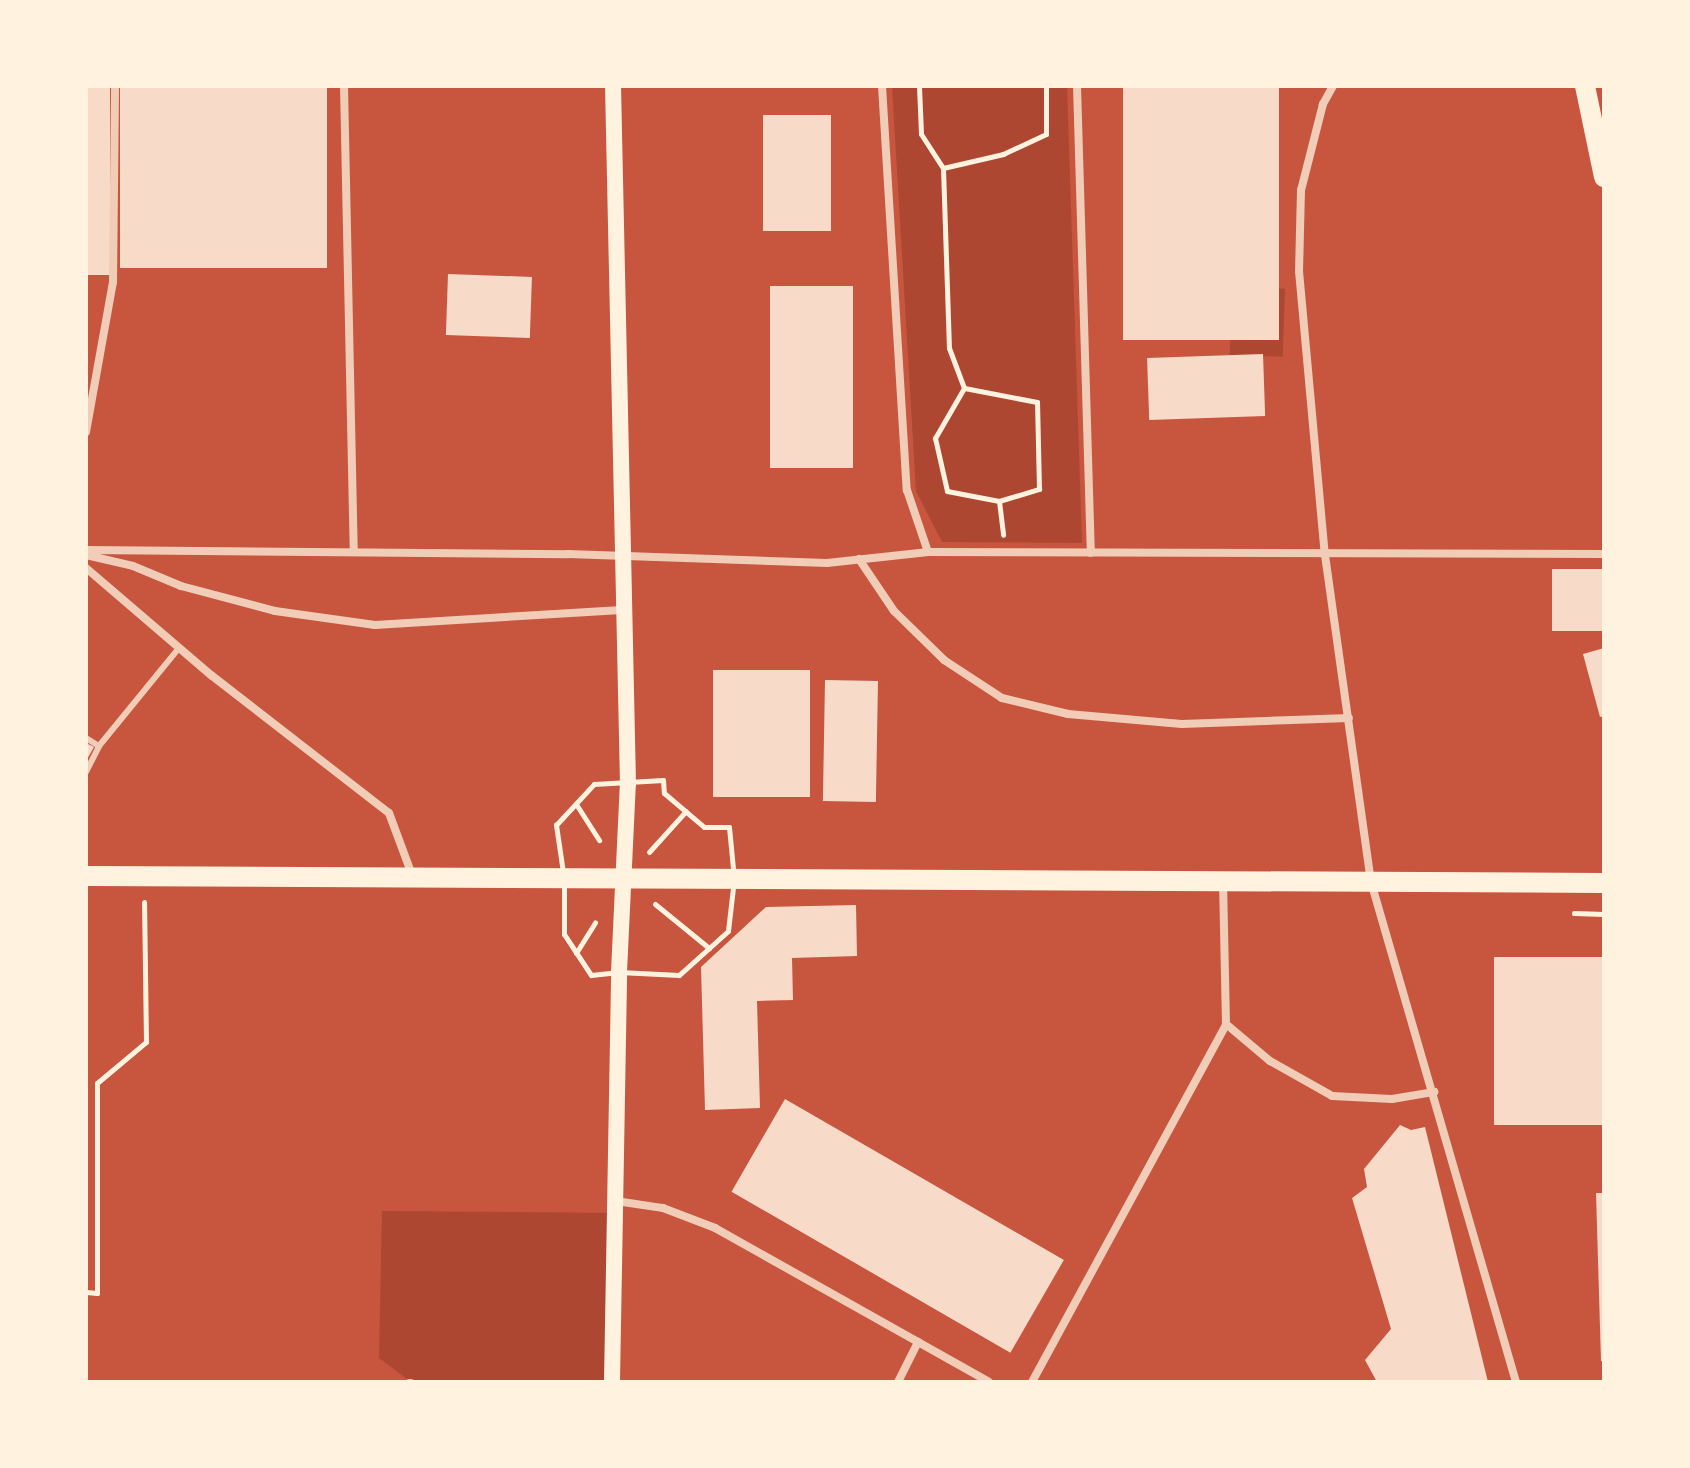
<!DOCTYPE html>
<style>
body{margin:0}
#map{position:relative;width:1690px;height:1468px;overflow:hidden;background:#c8553d;font-family:"PT Sans Narrow",sans-serif}
div>[style]{position:absolute}
.green>*{inset:0;background:#ae4732;transform-origin:0 0}
.building>*{inset:0;background:#f7dbc8;transform-origin:0 0}
.path>*{height:5px;margin:-2.5px;padding:0 2.5px;transform-origin:2.5px;border-radius:2.5px;background:#fff3e0}
.service>*{height:6px;margin:-3px;padding:0 3px;transform-origin:3px;border-radius:3px;background:#f1ccb7}
.minor>*{height:8px;margin:-4px;padding:0 4px;transform-origin:4px;border-radius:4px;background:#f1ccb7}
.secondary>*{height:16px;margin:-8px;padding:0 8px;transform-origin:8px;border-radius:8px;background:#fff3e0}
.primary>*{height:20px;margin:-10px;padding:0 10px;transform-origin:10px;border-radius:10px;background:#fff3e0}
span{translate:-50% -50%;white-space:nowrap;text-align:center;line-height:1.15;-webkit-text-stroke:6px #fff3e0;paint-order:stroke}
.frame{position:absolute;inset:0;border:88px solid #fff3e0;pointer-events:none}
</style>
<div id="map">
<div class="green">
<div style="clip-path:polygon(892px 86px,1067px 86px,1082px 543px,942px 542px,916px 491px)"></div>
<div style="left:1232px;top:287px;width:53px;height:68px;rotate:2deg"></div>
<div style="clip-path:polygon(382px 1211px,615px 1213px,612px 1382px,411px 1382px,379px 1358px)"></div>
</div>
<div class="building">
<div style="left:86px;top:86px;width:24px;height:189px"></div>
<div style="left:120px;top:86px;width:207px;height:182px"></div>
<div style="left:1123px;top:86px;width:156px;height:254px"></div>
<div style="left:763px;top:115px;width:68px;height:116px"></div>
<div style="left:448px;top:274px;width:84px;height:61px;rotate:2deg"></div>
<div style="left:770px;top:286px;width:83px;height:182px"></div>
<div style="left:1263px;top:354px;width:62px;height:116px;rotate:88deg"></div>
<div style="left:1604px;top:569px;width:62px;height:52px;rotate:90deg"></div>
<div style="clip-path:polygon(1604px 648px,1604px 716px,1600px 717px,1583px 654px)"></div>
<div style="left:810px;top:670px;width:127px;height:97px;rotate:90deg"></div>
<div style="left:825px;top:680px;width:53px;height:121px;rotate:1deg"></div>
<div style="clip-path:polygon(86px 743px,94px 747px,86px 761px)"></div>
<div style="clip-path:polygon(856px 905px,857px 956px,792px 958px,793px 1000px,757px 1001px,760px 1108px,705px 1110px,701px 967px,766px 907px)"></div>
<div style="left:1494px;top:957px;width:110px;height:168px"></div>
<div style="left:785px;top:1099px;width:322px;height:107px;rotate:30deg"></div>
<div style="clip-path:polygon(1400px 1125px,1411px 1130px,1425px 1127px,1488px 1382px,1377px 1382px,1365px 1360px,1391px 1329px,1352px 1198px,1367px 1187px,1364px 1169px)"></div>
<div style="clip-path:polygon(1596px 1193px,1604px 1193px,1604px 1362px,1601px 1361px)"></div>
</div>
<div class="path">
<div style="left:919px;top:86px;width:48px;rotate:87.6deg"></div>
<div style="left:921px;top:134px;width:40px;rotate:57.1deg"></div>
<div style="left:943px;top:168px;width:180px;rotate:88.1deg"></div>
<div style="left:949px;top:348px;width:43px;rotate:69.4deg"></div>
<div style="left:943px;top:168px;width:62px;rotate:-13.1deg"></div>
<div style="left:1003px;top:154px;width:47px;rotate:-24.9deg"></div>
<div style="left:1046px;top:134px;width:48px;rotate:-90deg"></div>
<div style="left:999px;top:501px;width:42px;rotate:-16.7deg"></div>
<div style="left:1039px;top:489px;width:87px;rotate:-91.3deg"></div>
<div style="left:1037px;top:402px;width:74px;rotate:-169.1deg"></div>
<div style="left:964px;top:388px;width:58px;rotate:120.1deg"></div>
<div style="left:935px;top:438px;width:54px;rotate:77.2deg"></div>
<div style="left:947px;top:491px;width:53px;rotate:10.9deg"></div>
<div style="left:999px;top:501px;width:34px;rotate:83deg"></div>
<div style="left:663px;top:780px;width:13px;rotate:86deg"></div>
<div style="left:664px;top:793px;width:52px;rotate:40.4deg"></div>
<div style="left:704px;top:827px;width:25px"></div>
<div style="left:729px;top:827px;width:52px;rotate:84.5deg"></div>
<div style="left:734px;top:879px;width:52px;rotate:96.6deg"></div>
<div style="left:728px;top:931px;width:66px;rotate:138.1deg"></div>
<div style="left:679px;top:975px;width:60px;rotate:-177.1deg"></div>
<div style="left:619px;top:972px;width:28px;rotate:174deg"></div>
<div style="left:591px;top:975px;width:49px;rotate:-123.4deg"></div>
<div style="left:564px;top:934px;width:55px;rotate:-90deg"></div>
<div style="left:564px;top:879px;width:55px;rotate:-98.4deg"></div>
<div style="left:556px;top:825px;width:56px;rotate:-47.2deg"></div>
<div style="left:594px;top:784px;width:69px;rotate:-3.3deg"></div>
<div style="left:576px;top:804px;width:43px;rotate:57.4deg"></div>
<div style="left:649px;top:852px;width:55px;rotate:-47.9deg"></div>
<div style="left:655px;top:904px;width:70px;rotate:39.2deg"></div>
<div style="left:1574px;top:913px;width:30px;rotate:2deg"></div>
<div style="left:576px;top:953px;width:36px;rotate:-58deg"></div>
<div style="left:86px;top:1292px;width:11px;rotate:5deg"></div>
<div style="left:97px;top:1293px;width:210px;rotate:-90deg"></div>
<div style="left:97px;top:1083px;width:64px;rotate:-39.9deg"></div>
<div style="left:146px;top:1042px;width:140px;rotate:-90.8deg"></div>
</div>
<div class="service">
<div style="left:86px;top:738px;width:15px;rotate:32deg"></div>
<div style="left:86px;top:772px;width:29px;rotate:-63deg"></div>
<div style="left:99px;top:746px;width:127px;rotate:-50.8deg"></div>
<div style="left:409px;top:1382px;width:2px"></div>
</div>
<div class="minor">
<div style="left:344px;top:86px;width:465px;rotate:88.8deg"></div>
<div style="left:882px;top:86px;width:405px;rotate:86.5deg"></div>
<div style="left:907px;top:490px;width:65px;rotate:71.3deg"></div>
<div style="left:1077px;top:86px;width:467px;rotate:88.3deg"></div>
<div style="left:1333px;top:86px;width:21px;rotate:119deg"></div>
<div style="left:1323px;top:104px;width:89px;rotate:104.3deg"></div>
<div style="left:1301px;top:190px;width:81px;rotate:91.4deg"></div>
<div style="left:1299px;top:271px;width:285px;rotate:84.8deg"></div>
<div style="left:1325px;top:555px;width:330px;rotate:82deg"></div>
<div style="left:1371px;top:882px;width:521px;rotate:73.83deg"></div>
<div style="left:86px;top:432px;width:152px;rotate:-79.8deg"></div>
<div style="left:113px;top:282px;width:196px;rotate:-89.4deg"></div>
<div style="left:86px;top:550px;width:482px;rotate:0.5deg"></div>
<div style="left:568px;top:554px;width:259px;rotate:2deg"></div>
<div style="left:827px;top:563px;width:102px;rotate:-6.2deg"></div>
<div style="left:928px;top:552px;width:676px;rotate:0.17deg"></div>
<div style="left:86px;top:555px;width:48px;rotate:13.2deg"></div>
<div style="left:133px;top:566px;width:52px;rotate:22.6deg"></div>
<div style="left:181px;top:586px;width:97px;rotate:14.9deg"></div>
<div style="left:275px;top:611px;width:101px;rotate:8deg"></div>
<div style="left:375px;top:625px;width:247px;rotate:-3.5deg"></div>
<div style="left:859px;top:559px;width:63px;rotate:56.1deg"></div>
<div style="left:894px;top:611px;width:70px;rotate:44.4deg"></div>
<div style="left:944px;top:660px;width:69px;rotate:33.2deg"></div>
<div style="left:1002px;top:698px;width:68px;rotate:13.6deg"></div>
<div style="left:1068px;top:714px;width:114px;rotate:5deg"></div>
<div style="left:1182px;top:724px;width:167px;rotate:-2.1deg"></div>
<div style="left:86px;top:568px;width:165px;rotate:40.6deg"></div>
<div style="left:211px;top:675px;width:225px;rotate:37.8deg"></div>
<div style="left:389px;top:813px;width:66px;rotate:69.6deg"></div>
<div style="left:1226px;top:1024px;width:57px;rotate:40.1deg"></div>
<div style="left:1270px;top:1061px;width:71px;rotate:29.4deg"></div>
<div style="left:1332px;top:1096px;width:60px;rotate:2.9deg"></div>
<div style="left:1392px;top:1099px;width:43px;rotate:-9.5deg"></div>
<div style="left:616px;top:1201px;width:48px;rotate:8.5deg"></div>
<div style="left:663px;top:1208px;width:56px;rotate:21deg"></div>
<div style="left:715px;top:1228px;width:314px;rotate:29.3deg"></div>
<div style="left:898px;top:1382px;width:45px;rotate:-63.4deg"></div>
<div style="left:1032px;top:1382px;width:407px;rotate:-61.5deg"></div>
<div style="left:1226px;top:1024px;width:140px;rotate:-91.2deg"></div>
</div>
<div class="secondary">
<div style="left:612px;top:1382px;width:410px;rotate:-89deg"></div>
<div style="left:619px;top:972px;width:188px;rotate:-87.3deg"></div>
<div style="left:628px;top:784px;width:698px;rotate:-91.23deg"></div>
</div>
<div class="primary">
<div style="left:1585px;top:86px;width:93px;rotate:78.2deg"></div>
<div style="left:86px;top:876px;width:1518px;rotate:0.26deg"></div>
</div>
<div class="frame"></div>
</div>
